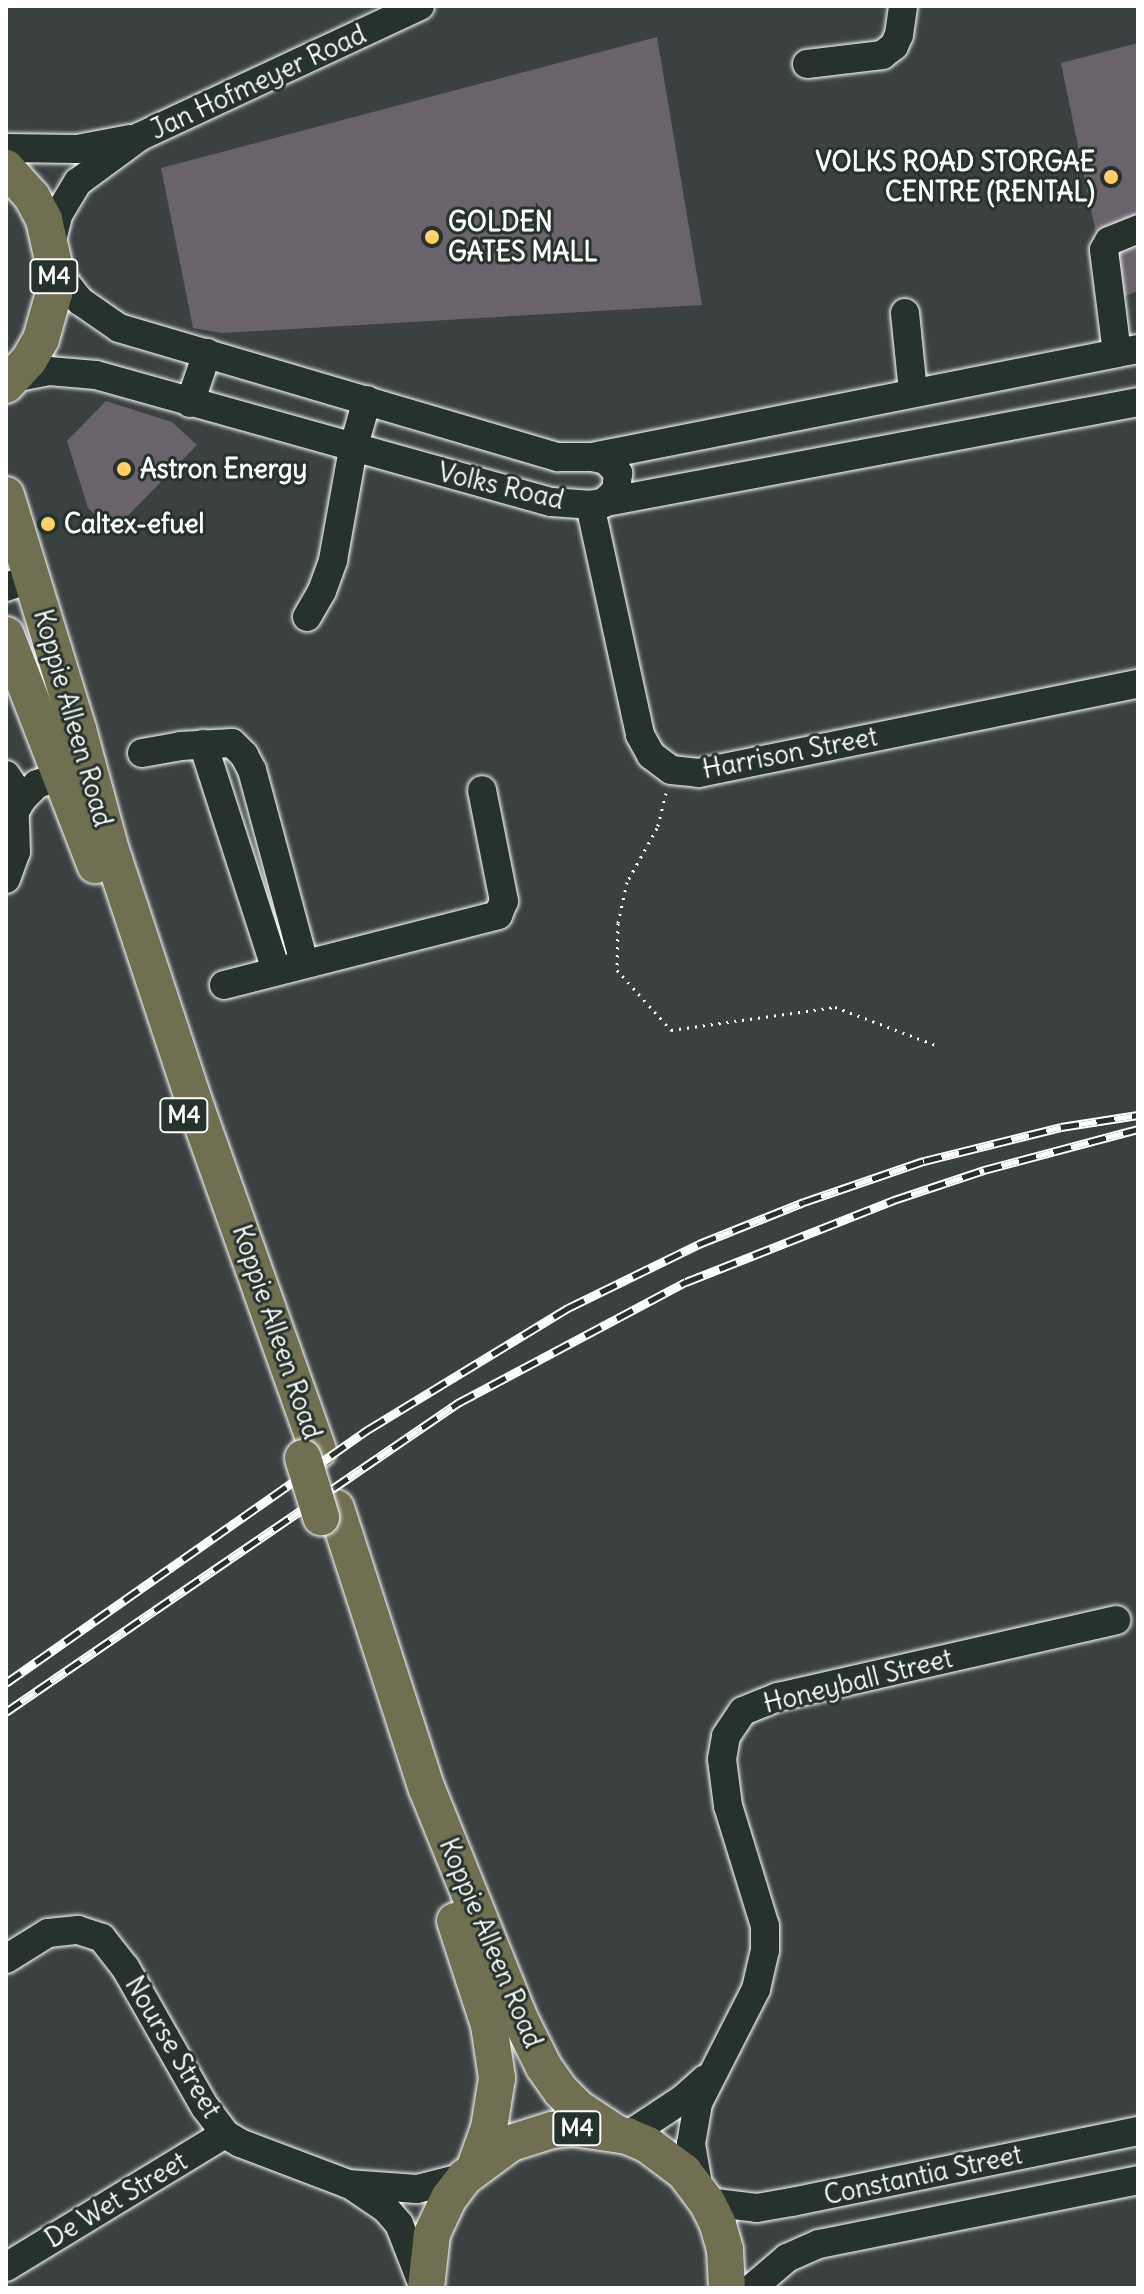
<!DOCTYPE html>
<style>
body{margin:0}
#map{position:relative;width:1144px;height:2294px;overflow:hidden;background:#3a4140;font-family:Delius,sans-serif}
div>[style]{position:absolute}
.building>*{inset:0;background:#6a636c}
.path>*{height:3px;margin-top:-1.5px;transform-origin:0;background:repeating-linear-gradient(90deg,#fff 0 2px,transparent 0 8px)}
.roads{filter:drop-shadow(0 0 2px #fff) drop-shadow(0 0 2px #fff)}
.minor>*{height:28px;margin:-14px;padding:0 14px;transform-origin:14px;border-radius:14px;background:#26332d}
.major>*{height:36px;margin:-18px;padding:0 18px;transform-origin:18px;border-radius:18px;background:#716f52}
.rail>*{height:9px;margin-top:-4.5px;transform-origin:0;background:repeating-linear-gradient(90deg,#26332d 0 18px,#fff 0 36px);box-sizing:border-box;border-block:2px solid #fff}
.bridges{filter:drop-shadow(0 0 2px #fff) drop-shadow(0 0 2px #fff)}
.major-bridge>*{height:36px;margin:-18px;padding:0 18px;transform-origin:18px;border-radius:18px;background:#716f52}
.dots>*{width:22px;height:22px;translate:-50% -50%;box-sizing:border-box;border:4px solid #26332d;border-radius:50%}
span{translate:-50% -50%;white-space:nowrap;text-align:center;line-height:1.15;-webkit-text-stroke:6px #26332d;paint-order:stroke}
.shield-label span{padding:2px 6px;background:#26332d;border:2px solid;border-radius:6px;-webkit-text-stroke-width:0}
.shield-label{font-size:24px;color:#fff;font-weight:700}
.street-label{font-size:26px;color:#fff}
.poi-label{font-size:26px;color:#fff;font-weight:700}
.right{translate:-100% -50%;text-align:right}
.left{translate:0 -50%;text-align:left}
.frame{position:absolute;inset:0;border:8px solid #fff;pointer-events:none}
</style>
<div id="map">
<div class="building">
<div style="clip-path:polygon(657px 37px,702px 305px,222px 333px,193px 328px,161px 168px)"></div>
<div style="clip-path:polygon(1138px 43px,1138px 291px,1110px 302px,1061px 63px)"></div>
<div style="clip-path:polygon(106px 401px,172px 422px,197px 445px,112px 532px,88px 508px,67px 441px)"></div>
</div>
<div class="path">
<div style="left:666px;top:793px;width:36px;rotate:104deg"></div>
<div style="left:657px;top:828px;width:62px;rotate:119.1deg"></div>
<div style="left:627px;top:882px;width:42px;rotate:102.4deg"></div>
<div style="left:618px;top:923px;width:47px;rotate:91.2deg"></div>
<div style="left:617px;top:970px;width:81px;rotate:48deg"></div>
<div style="left:671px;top:1030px;width:166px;rotate:-8deg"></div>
<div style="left:835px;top:1007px;width:110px;rotate:20.7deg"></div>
</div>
<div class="roads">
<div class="minor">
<div style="left:807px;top:64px;width:76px;rotate:-6.8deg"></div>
<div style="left:882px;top:55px;width:15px;rotate:-37deg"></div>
<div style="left:894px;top:46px;width:12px;rotate:-66deg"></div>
<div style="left:899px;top:35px;width:29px;rotate:-82deg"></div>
<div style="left:6px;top:148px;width:71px;rotate:0.8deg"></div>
<div style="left:77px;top:149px;width:54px;rotate:-10.7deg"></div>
<div style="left:51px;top:244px;width:30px;rotate:-76deg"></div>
<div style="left:58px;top:215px;width:39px;rotate:-59deg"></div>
<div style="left:78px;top:182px;width:76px;rotate:-36.4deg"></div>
<div style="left:139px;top:137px;width:310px;rotate:-25deg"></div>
<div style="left:55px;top:269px;width:41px;rotate:52deg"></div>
<div style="left:80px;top:301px;width:47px;rotate:34.7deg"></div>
<div style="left:119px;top:328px;width:458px;rotate:16.4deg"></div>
<div style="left:558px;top:457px;width:34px"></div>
<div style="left:592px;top:457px;width:557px;rotate:-11.19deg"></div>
<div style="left:905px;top:313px;width:79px;rotate:84.2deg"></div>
<div style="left:1117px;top:353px;width:104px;rotate:-97.2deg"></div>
<div style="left:1104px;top:250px;width:10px;rotate:-61deg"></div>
<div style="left:1109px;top:241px;width:31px;rotate:-22deg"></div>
<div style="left:13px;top:378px;width:37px;rotate:-11deg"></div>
<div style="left:49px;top:371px;width:47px;rotate:4.9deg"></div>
<div style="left:96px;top:375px;width:472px;rotate:15.6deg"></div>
<div style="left:551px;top:502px;width:39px;rotate:4deg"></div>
<div style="left:590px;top:505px;width:558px;rotate:-10.64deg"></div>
<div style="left:190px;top:403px;width:53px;rotate:-71.2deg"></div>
<div style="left:592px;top:457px;width:14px;rotate:12deg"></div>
<div style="left:606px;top:460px;width:18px;rotate:47deg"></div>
<div style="left:618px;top:473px;width:18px;rotate:96deg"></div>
<div style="left:616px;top:491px;width:19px;rotate:137deg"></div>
<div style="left:590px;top:505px;width:235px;rotate:77.7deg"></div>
<div style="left:640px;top:735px;width:23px;rotate:61deg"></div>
<div style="left:651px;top:755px;width:25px;rotate:37deg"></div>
<div style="left:671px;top:770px;width:28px;rotate:6deg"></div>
<div style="left:699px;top:773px;width:448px;rotate:-11.5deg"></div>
<div style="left:6px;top:587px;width:28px;rotate:-19deg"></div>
<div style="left:307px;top:617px;width:30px;rotate:-60deg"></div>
<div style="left:322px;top:591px;width:33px;rotate:-70deg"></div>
<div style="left:333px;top:560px;width:113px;rotate:-79.8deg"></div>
<div style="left:353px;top:449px;width:51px;rotate:-74.1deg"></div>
<div style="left:203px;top:744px;width:237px;rotate:72.1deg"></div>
<div style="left:142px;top:753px;width:39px;rotate:-10deg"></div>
<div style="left:180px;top:746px;width:52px;rotate:-3.3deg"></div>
<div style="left:232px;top:743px;width:17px;rotate:45deg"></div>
<div style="left:244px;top:755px;width:17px;rotate:62deg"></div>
<div style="left:252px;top:770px;width:200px;rotate:74.9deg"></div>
<div style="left:6px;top:775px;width:29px;rotate:56deg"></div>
<div style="left:6px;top:827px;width:32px;rotate:-60deg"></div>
<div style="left:22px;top:799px;width:21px;rotate:-45deg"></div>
<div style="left:37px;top:784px;width:45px;rotate:-18deg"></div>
<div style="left:6px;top:879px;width:29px;rotate:-70deg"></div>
<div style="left:16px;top:852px;width:36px;rotate:-92deg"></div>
<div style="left:224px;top:985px;width:283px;rotate:-14.3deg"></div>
<div style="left:498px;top:915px;width:15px;rotate:-67deg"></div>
<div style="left:504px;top:901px;width:113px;rotate:-101.2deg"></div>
<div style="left:6px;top:1959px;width:49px;rotate:-31.8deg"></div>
<div style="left:48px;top:1933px;width:30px;rotate:-6deg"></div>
<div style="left:78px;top:1930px;width:25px;rotate:18deg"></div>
<div style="left:102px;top:1938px;width:37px;rotate:52deg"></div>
<div style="left:125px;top:1967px;width:161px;rotate:60.3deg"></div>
<div style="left:205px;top:2107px;width:34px;rotate:53deg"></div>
<div style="left:225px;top:2134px;width:17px;rotate:31deg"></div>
<div style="left:240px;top:2143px;width:116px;rotate:20.8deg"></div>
<div style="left:348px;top:2184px;width:69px;rotate:4.1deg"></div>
<div style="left:417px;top:2189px;width:49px;rotate:-14deg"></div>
<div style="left:627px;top:2136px;width:67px;rotate:-33.5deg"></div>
<div style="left:683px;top:2099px;width:30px;rotate:-42deg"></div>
<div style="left:355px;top:2188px;width:37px;rotate:34deg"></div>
<div style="left:386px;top:2209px;width:20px;rotate:49deg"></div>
<div style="left:399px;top:2224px;width:69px;rotate:68.7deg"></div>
<div style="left:699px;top:2190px;width:47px;rotate:-99.9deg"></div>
<div style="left:691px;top:2144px;width:42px;rotate:-80.3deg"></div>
<div style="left:698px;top:2103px;width:128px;rotate:-63deg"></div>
<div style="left:756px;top:1989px;width:40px;rotate:-77deg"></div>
<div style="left:765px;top:1950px;width:24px;rotate:-90deg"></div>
<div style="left:765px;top:1926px;width:126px;rotate:-107.1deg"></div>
<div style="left:728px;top:1806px;width:47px;rotate:-97.3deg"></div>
<div style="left:722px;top:1759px;width:23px;rotate:-80deg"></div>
<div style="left:726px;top:1736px;width:30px;rotate:-56deg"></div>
<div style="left:743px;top:1711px;width:38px;rotate:-22deg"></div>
<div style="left:778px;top:1697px;width:347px;rotate:-12.8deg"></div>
<div style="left:707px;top:2202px;width:50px;rotate:6.8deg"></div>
<div style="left:757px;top:2208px;width:36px;rotate:-10deg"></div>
<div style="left:792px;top:2202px;width:353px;rotate:-11.6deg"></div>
<div style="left:6px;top:2267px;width:256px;rotate:-31.3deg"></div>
<div style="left:752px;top:2288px;width:46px;rotate:-40.6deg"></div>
<div style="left:787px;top:2258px;width:35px;rotate:-24deg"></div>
<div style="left:819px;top:2244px;width:325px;rotate:-11.3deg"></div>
</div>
<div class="major">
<div style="left:6px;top:168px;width:39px;rotate:48deg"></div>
<div style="left:32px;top:197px;width:26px;rotate:62deg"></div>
<div style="left:44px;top:220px;width:50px;rotate:77.3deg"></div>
<div style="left:55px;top:269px;width:24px;rotate:92deg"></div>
<div style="left:54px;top:293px;width:48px;rotate:105.8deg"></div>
<div style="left:41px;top:339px;width:24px;rotate:120deg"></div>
<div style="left:29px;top:360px;width:34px;rotate:133deg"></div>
<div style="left:6px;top:495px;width:245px;rotate:72.9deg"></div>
<div style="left:78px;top:729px;width:122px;rotate:74.8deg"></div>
<div style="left:110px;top:847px;width:277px;rotate:71.7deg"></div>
<div style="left:197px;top:1110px;width:361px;rotate:70.4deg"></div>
<div style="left:6px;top:635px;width:247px;rotate:68.8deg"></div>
<div style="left:336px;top:1508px;width:295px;rotate:72.1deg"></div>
<div style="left:427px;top:1789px;width:246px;rotate:68deg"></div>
<div style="left:519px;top:2017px;width:56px;rotate:63.4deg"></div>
<div style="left:544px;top:2067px;width:29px;rotate:55deg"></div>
<div style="left:561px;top:2091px;width:24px;rotate:45deg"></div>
<div style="left:578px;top:2108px;width:45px;rotate:33.3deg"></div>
<div style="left:455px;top:1921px;width:109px;rotate:71.9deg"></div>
<div style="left:489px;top:2025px;width:54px;rotate:81.4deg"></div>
<div style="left:497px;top:2078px;width:51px;rotate:99.1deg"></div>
<div style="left:489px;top:2128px;width:41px;rotate:109.7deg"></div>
<div style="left:426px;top:2288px;width:54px;rotate:-83.7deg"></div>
<div style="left:432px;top:2234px;width:40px;rotate:-65deg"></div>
<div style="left:449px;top:2198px;width:26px;rotate:-53deg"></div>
<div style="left:465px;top:2177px;width:57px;rotate:-36.5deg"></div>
<div style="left:511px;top:2143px;width:43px;rotate:-17.6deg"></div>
<div style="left:552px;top:2130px;width:21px;rotate:-5deg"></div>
<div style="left:573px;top:2128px;width:55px;rotate:8.4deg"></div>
<div style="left:627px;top:2136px;width:23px;rotate:23deg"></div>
<div style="left:648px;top:2145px;width:45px;rotate:36.9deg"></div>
<div style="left:684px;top:2172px;width:38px;rotate:53deg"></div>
<div style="left:707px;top:2202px;width:25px;rotate:64deg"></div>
<div style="left:718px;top:2225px;width:26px;rotate:74deg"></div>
<div style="left:725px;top:2250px;width:38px;rotate:87deg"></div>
</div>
</div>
<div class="rail">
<div style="left:6px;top:1683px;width:443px;rotate:-35deg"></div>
<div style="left:369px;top:1429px;width:233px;rotate:-31.3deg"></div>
<div style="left:568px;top:1308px;width:146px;rotate:-26deg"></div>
<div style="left:699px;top:1244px;width:113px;rotate:-21.8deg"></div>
<div style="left:804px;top:1202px;width:127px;rotate:-18.9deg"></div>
<div style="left:924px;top:1161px;width:141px;rotate:-13.9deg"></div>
<div style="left:1061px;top:1127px;width:78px;rotate:-8.9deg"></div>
<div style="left:6px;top:1712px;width:548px;rotate:-34.36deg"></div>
<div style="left:458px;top:1403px;width:258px;rotate:-28deg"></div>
<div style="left:686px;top:1282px;width:224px;rotate:-21.5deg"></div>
<div style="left:894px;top:1200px;width:95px;rotate:-18.4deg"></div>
<div style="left:984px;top:1170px;width:159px;rotate:-14.9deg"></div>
</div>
<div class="bridges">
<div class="major-bridge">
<div style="left:303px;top:1458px;width:62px;rotate:73deg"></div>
</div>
</div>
<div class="dots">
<div style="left:1111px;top:177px;background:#ffd166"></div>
<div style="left:432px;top:237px;background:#ffd166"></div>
<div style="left:124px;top:469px;background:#ffd166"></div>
<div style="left:48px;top:524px;background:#ffd166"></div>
</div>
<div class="shield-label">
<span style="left:54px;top:276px">M4</span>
<span style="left:184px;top:1115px">M4</span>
<span style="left:577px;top:2128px">M4</span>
</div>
<div class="street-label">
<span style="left:258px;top:82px;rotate:-25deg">Jan Hofmeyer Road</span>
<span style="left:501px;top:486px;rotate:13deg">Volks Road</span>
<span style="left:73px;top:718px;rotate:74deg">Koppie Alleen Road</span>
<span style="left:790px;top:753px;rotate:-11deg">Harrison Street</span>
<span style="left:277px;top:1332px;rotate:71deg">Koppie Alleen Road</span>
<span style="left:858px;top:1681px;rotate:-14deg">Honeyball Street</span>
<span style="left:491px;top:1943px;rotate:67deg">Koppie Alleen Road</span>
<span style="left:173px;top:2047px;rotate:59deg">Nourse Street</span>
<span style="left:923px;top:2175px;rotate:-12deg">Constantia Street</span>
<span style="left:116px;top:2200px;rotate:-31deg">De Wet Street</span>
</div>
<div class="poi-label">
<span class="right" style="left:1095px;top:177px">VOLKS ROAD STORGAE<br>CENTRE (RENTAL)</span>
<span class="left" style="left:448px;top:237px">GOLDEN<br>GATES MALL</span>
<span class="left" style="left:140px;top:469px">Astron Energy</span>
<span class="left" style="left:64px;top:524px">Caltex-efuel</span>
</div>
<div class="frame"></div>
</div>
